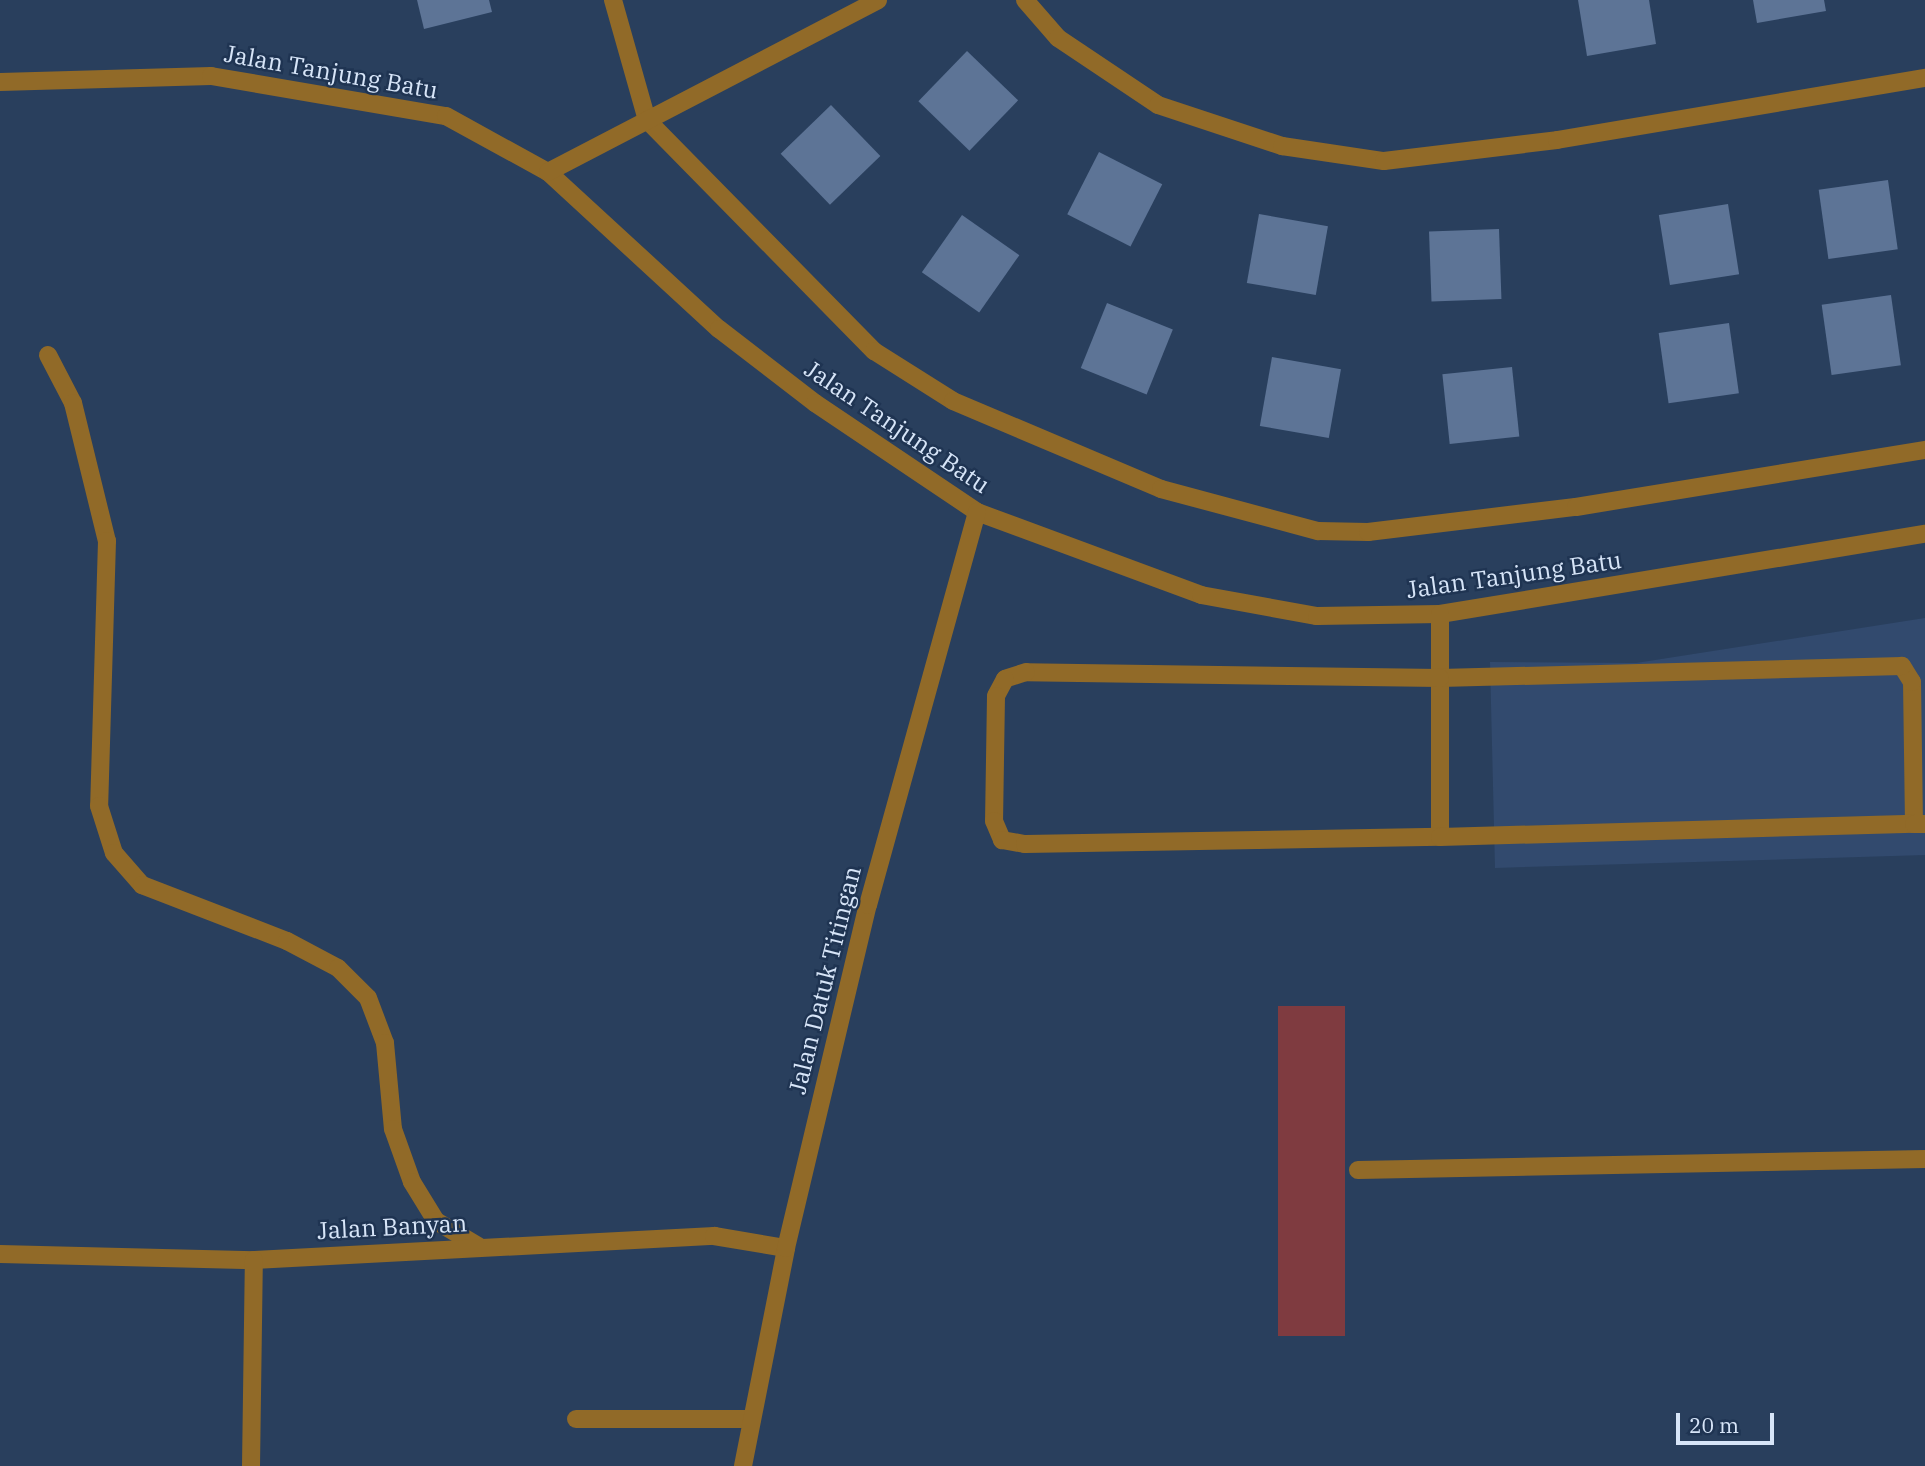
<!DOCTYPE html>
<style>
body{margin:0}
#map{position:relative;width:1925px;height:1466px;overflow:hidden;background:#293f5d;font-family:"IBM Plex Serif",serif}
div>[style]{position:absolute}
.built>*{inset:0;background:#324a6e}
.green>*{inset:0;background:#7f3b40;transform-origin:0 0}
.building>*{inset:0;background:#5d7496;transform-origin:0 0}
.minor>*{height:18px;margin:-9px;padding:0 9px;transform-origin:9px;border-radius:9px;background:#916a28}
span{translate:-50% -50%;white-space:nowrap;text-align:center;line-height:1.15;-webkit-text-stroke:5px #1f3452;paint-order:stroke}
.street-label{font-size:24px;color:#d7e5f8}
.scale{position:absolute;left:1676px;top:1413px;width:98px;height:32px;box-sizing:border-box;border:4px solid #d7e5f8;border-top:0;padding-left:9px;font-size:21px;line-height:24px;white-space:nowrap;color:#d7e5f8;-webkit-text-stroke:5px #1f3452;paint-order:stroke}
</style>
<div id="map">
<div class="built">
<div style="clip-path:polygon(1925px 618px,1925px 855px,1495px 868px,1490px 662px,1636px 663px)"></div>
</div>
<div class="green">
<div style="left:1278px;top:1006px;width:67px;height:330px"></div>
</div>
<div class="building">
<div style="clip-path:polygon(417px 0,489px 0,492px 12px,424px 29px)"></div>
<div style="clip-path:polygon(1578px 0,1649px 0,1656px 44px,1587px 56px)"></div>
<div style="clip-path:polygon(1753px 0,1824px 0,1826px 11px,1757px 23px)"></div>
<div style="left:967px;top:51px;width:71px;height:70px;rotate:44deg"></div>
<div style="left:831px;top:105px;width:71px;height:70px;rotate:46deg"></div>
<div style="left:1099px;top:152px;width:71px;height:70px;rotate:27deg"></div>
<div style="left:1888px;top:180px;width:70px;height:70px;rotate:82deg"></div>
<div style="left:1728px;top:204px;width:71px;height:70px;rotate:81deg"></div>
<div style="left:1259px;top:214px;width:70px;height:70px;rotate:10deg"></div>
<div style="left:962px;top:215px;width:70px;height:70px;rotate:35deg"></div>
<div style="left:1499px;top:229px;width:70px;height:70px;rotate:88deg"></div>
<div style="left:1891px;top:295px;width:71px;height:70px;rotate:82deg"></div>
<div style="left:1107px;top:303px;width:71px;height:70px;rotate:22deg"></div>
<div style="left:1729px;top:323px;width:71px;height:71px;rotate:82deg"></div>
<div style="left:1272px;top:357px;width:70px;height:70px;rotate:10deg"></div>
<div style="left:1512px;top:367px;width:70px;height:70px;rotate:84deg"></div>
</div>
<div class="minor">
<div style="left:613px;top:0;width:125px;rotate:74.2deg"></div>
<div style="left:647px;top:120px;width:324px;rotate:45.5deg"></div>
<div style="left:874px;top:351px;width:93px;rotate:32.3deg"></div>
<div style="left:953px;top:401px;width:226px;rotate:22.9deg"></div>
<div style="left:1161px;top:489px;width:163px;rotate:15deg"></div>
<div style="left:1318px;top:531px;width:50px;rotate:1.1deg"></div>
<div style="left:1368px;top:532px;width:209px;rotate:-6.9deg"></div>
<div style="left:1576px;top:507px;width:354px;rotate:-9.3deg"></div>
<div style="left:1025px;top:0;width:50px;rotate:49deg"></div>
<div style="left:1058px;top:38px;width:120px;rotate:33.8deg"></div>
<div style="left:1158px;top:105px;width:131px;rotate:18.3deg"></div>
<div style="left:1282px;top:146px;width:103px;rotate:8.4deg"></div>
<div style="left:1384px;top:161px;width:174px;rotate:-6.9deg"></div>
<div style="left:1557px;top:140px;width:373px;rotate:-9.6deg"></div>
<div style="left:0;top:82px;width:211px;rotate:-1.6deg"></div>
<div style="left:211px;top:76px;width:238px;rotate:9.7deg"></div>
<div style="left:446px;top:116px;width:116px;rotate:28.8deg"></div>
<div style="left:548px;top:172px;width:232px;rotate:42.6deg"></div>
<div style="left:719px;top:329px;width:121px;rotate:37.6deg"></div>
<div style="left:815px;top:403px;width:195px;rotate:33.9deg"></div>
<div style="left:977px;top:512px;width:239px;rotate:20.3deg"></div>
<div style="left:1201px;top:595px;width:118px;rotate:10.3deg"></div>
<div style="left:1317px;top:616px;width:123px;rotate:-0.9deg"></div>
<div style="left:1440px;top:614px;width:492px;rotate:-9.4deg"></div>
<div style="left:548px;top:172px;width:372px;rotate:-27.5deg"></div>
<div style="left:48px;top:355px;width:54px;rotate:62.5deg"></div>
<div style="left:73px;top:403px;width:142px;rotate:76.2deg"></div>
<div style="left:107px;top:541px;width:265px;rotate:91.7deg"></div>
<div style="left:99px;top:806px;width:49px;rotate:72.3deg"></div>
<div style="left:114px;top:853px;width:43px;rotate:48.8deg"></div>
<div style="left:142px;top:885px;width:155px;rotate:21.1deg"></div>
<div style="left:287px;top:941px;width:58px;rotate:27.9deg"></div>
<div style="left:338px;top:968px;width:42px;rotate:45deg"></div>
<div style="left:368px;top:998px;width:48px;rotate:69.3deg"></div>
<div style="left:385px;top:1043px;width:86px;rotate:84.7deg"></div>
<div style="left:393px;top:1129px;width:56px;rotate:70.3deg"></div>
<div style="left:412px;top:1182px;width:46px;rotate:58.4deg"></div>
<div style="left:436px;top:1221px;width:49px;rotate:30.8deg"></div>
<div style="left:1440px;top:614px;width:223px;rotate:90deg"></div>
<div style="left:1914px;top:824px;width:142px;rotate:-90.8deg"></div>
<div style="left:1912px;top:682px;width:19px;rotate:-122deg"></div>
<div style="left:1902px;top:666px;width:462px;rotate:178.5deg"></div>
<div style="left:1440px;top:678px;width:414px;rotate:-179.2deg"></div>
<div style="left:1026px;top:672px;width:22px;rotate:162deg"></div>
<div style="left:1005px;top:679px;width:19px;rotate:118deg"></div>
<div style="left:996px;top:696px;width:125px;rotate:90.9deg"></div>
<div style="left:994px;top:821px;width:21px;rotate:67deg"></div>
<div style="left:1002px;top:840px;width:23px;rotate:10deg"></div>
<div style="left:1025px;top:844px;width:415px;rotate:-1deg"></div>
<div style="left:1440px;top:837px;width:474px;rotate:-1.6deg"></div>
<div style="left:1914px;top:824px;width:11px"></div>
<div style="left:1358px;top:1170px;width:567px;rotate:-1.11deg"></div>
<div style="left:0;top:1254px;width:254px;rotate:1.4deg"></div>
<div style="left:254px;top:1260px;width:461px;rotate:-3deg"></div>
<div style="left:714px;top:1236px;width:73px;rotate:9.5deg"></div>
<div style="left:576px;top:1419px;width:176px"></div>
<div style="left:251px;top:1466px;width:206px;rotate:-89.2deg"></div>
<div style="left:743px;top:1466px;width:222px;rotate:-78.8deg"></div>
<div style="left:786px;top:1248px;width:353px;rotate:-76.6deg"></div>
<div style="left:868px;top:905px;width:408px;rotate:-74.5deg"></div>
</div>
<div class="street-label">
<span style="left:331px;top:72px;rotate:10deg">Jalan Tanjung Batu</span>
<span style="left:897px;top:427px;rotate:34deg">Jalan Tanjung Batu</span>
<span style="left:1514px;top:575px;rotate:-8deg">Jalan Tanjung Batu</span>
<span style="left:825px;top:980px;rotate:-76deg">Jalan Datuk Titingan</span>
<span style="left:392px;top:1227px;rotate:-3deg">Jalan Banyan</span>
</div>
<div class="scale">20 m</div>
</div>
